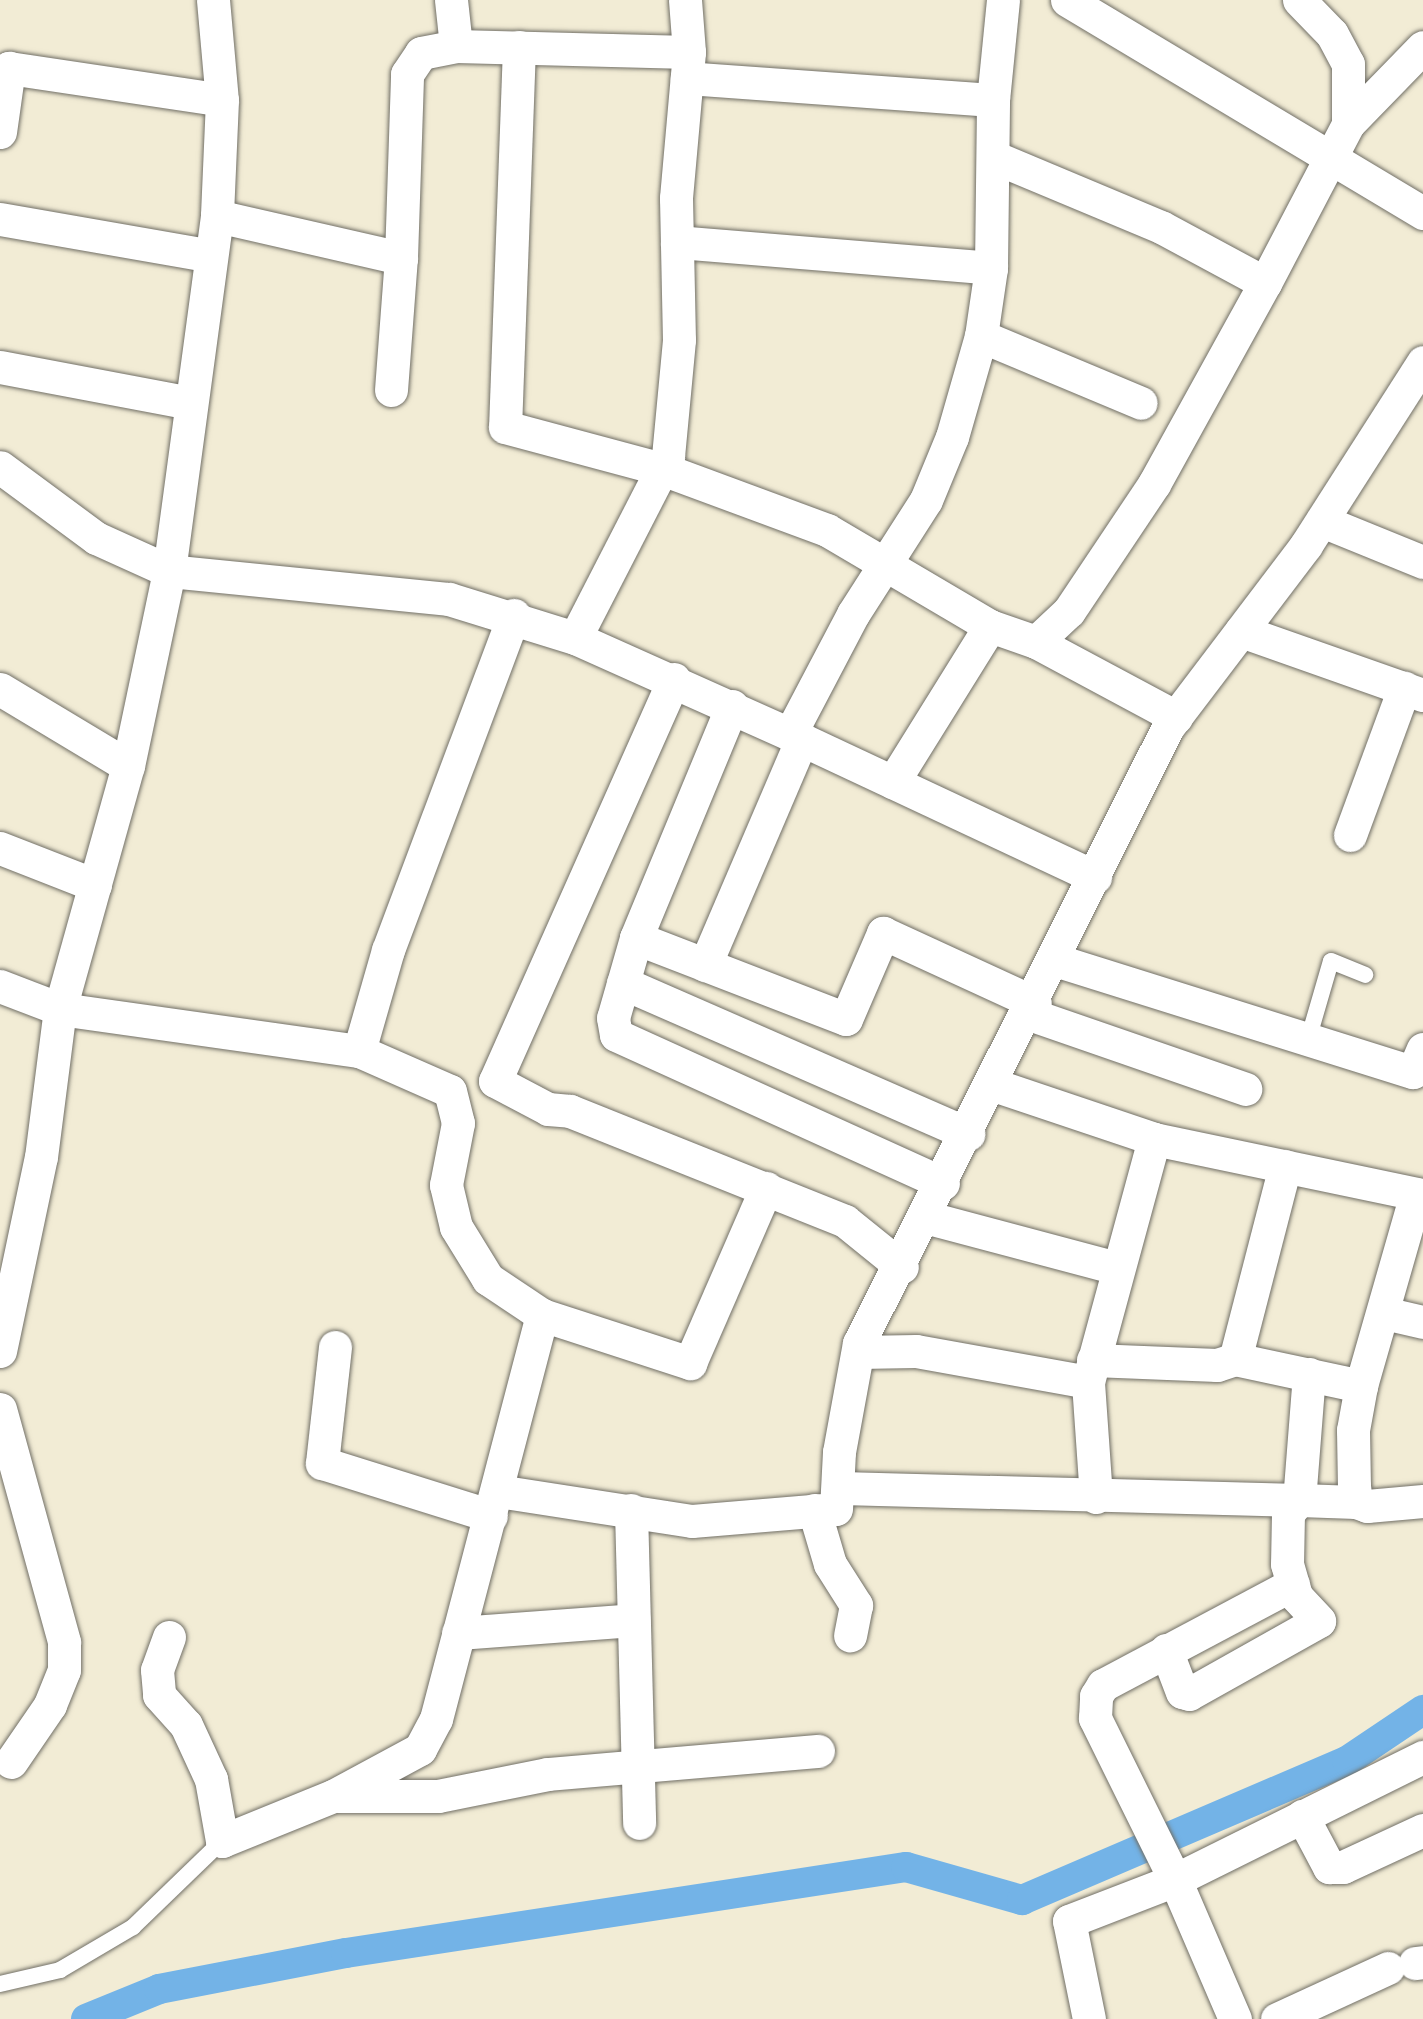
<!DOCTYPE html>
<style>
body{margin:0}
#map{position:relative;width:1423px;height:2019px;overflow:hidden;background:#f2ecd5;font-family:Vollkorn,serif}
div>[style]{position:absolute}
.canal>*{height:30px;margin:-15px;padding:0 15px;transform-origin:15px;border-radius:15px;background:#73b3e7}
.roads{filter:drop-shadow(0 0 2px #716f66) drop-shadow(0 0 2px #716f66)}
.service>*{height:16px;margin:-8px;padding:0 8px;transform-origin:8px;border-radius:8px;background:#fff}
.minor>*{height:33px;margin:-16.5px;padding:0 16.5px;transform-origin:16.5px;border-radius:16.5px;background:#fff}
span{translate:-50% -50%;white-space:nowrap;text-align:center;line-height:1.15;-webkit-text-stroke:5px #fbf7ec;paint-order:stroke}
</style>
<div id="map">
<div class="canal">
<div style="left:86px;top:2019px;width:79px;rotate:-22.3deg"></div>
<div style="left:159px;top:1989px;width:190px;rotate:-10.9deg"></div>
<div style="left:346px;top:1953px;width:567px;rotate:-8.73deg"></div>
<div style="left:906px;top:1867px;width:121px;rotate:15.9deg"></div>
<div style="left:1022px;top:1900px;width:353px;rotate:-23.2deg"></div>
<div style="left:1347px;top:1761px;width:92px;rotate:-33.9deg"></div>
</div>
<div class="roads">
<div class="service">
<div style="left:1308px;top:1040px;width:82px;rotate:-73.8deg"></div>
<div style="left:1331px;top:961px;width:37px;rotate:22deg"></div>
<div style="left:0;top:1984px;width:62px;rotate:-13.1deg"></div>
<div style="left:60px;top:1970px;width:85px;rotate:-30.5deg"></div>
<div style="left:133px;top:1927px;width:124px;rotate:-44deg"></div>
</div>
<div class="minor">
<div style="left:213px;top:0;width:100px;rotate:84.9deg"></div>
<div style="left:451px;top:0;width:46px;rotate:83.8deg"></div>
<div style="left:456px;top:46px;width:233px;rotate:1.5deg"></div>
<div style="left:685px;top:0;width:52px;rotate:85.6deg"></div>
<div style="left:689px;top:52px;width:147px;rotate:95.1deg"></div>
<div style="left:676px;top:198px;width:142px;rotate:88.8deg"></div>
<div style="left:679px;top:340px;width:118px;rotate:95.4deg"></div>
<div style="left:668px;top:457px;width:203px;rotate:117.2deg"></div>
<div style="left:575px;top:638px;width:235px;rotate:24.1deg"></div>
<div style="left:790px;top:734px;width:136px;rotate:-62.3deg"></div>
<div style="left:853px;top:614px;width:135px;rotate:-57.4deg"></div>
<div style="left:926px;top:500px;width:68px;rotate:-67.6deg"></div>
<div style="left:952px;top:437px;width:105px;rotate:-74deg"></div>
<div style="left:981px;top:336px;width:69px;rotate:-81.6deg"></div>
<div style="left:991px;top:268px;width:168px;rotate:-89.3deg"></div>
<div style="left:993px;top:100px;width:307px;rotate:-175.9deg"></div>
<div style="left:1067px;top:0;width:415px;rotate:30.9deg"></div>
<div style="left:1299px;top:0;width:47px;rotate:45.9deg"></div>
<div style="left:1332px;top:34px;width:34px;rotate:62deg"></div>
<div style="left:1348px;top:64px;width:60px;rotate:90deg"></div>
<div style="left:519px;top:47px;width:380px;rotate:92.1deg"></div>
<div style="left:505px;top:427px;width:163px;rotate:15deg"></div>
<div style="left:662px;top:469px;width:176px;rotate:20.3deg"></div>
<div style="left:827px;top:530px;width:189px;rotate:30.5deg"></div>
<div style="left:990px;top:626px;width:184px;rotate:121.9deg"></div>
<div style="left:993px;top:100px;width:100px;rotate:-84.3deg"></div>
<div style="left:0;top:132px;width:65px;rotate:-82deg"></div>
<div style="left:9px;top:68px;width:215px;rotate:8.5deg"></div>
<div style="left:222px;top:100px;width:116px;rotate:92.5deg"></div>
<div style="left:217px;top:216px;width:358px;rotate:97.7deg"></div>
<div style="left:169px;top:571px;width:80px;rotate:-155.7deg"></div>
<div style="left:96px;top:538px;width:119px;rotate:-143.5deg"></div>
<div style="left:217px;top:216px;width:189px;rotate:12.9deg"></div>
<div style="left:401px;top:258px;width:184px;rotate:-88.1deg"></div>
<div style="left:407px;top:74px;width:25px;rotate:-56deg"></div>
<div style="left:421px;top:53px;width:36px;rotate:-11deg"></div>
<div style="left:0;top:219px;width:214px;rotate:9.9deg"></div>
<div style="left:677px;top:242px;width:315px;rotate:4.7deg"></div>
<div style="left:1265px;top:283px;width:179px;rotate:-62.4deg"></div>
<div style="left:1348px;top:124px;width:107px;rotate:-45.8deg"></div>
<div style="left:981px;top:336px;width:173px;rotate:22.7deg"></div>
<div style="left:0;top:367px;width:194px;rotate:10.7deg"></div>
<div style="left:391px;top:390px;width:132px;rotate:-85.7deg"></div>
<div style="left:1322px;top:521px;width:109px;rotate:22.1deg"></div>
<div style="left:990px;top:626px;width:49px;rotate:19.2deg"></div>
<div style="left:1036px;top:642px;width:45px;rotate:-43.2deg"></div>
<div style="left:1069px;top:611px;width:153px;rotate:-56.2deg"></div>
<div style="left:1154px;top:484px;width:230px;rotate:-61.1deg"></div>
<div style="left:1265px;top:283px;width:118px;rotate:-151.7deg"></div>
<div style="left:1161px;top:227px;width:181px;rotate:-157.3deg"></div>
<div style="left:1241px;top:631px;width:193px;rotate:19.4deg"></div>
<div style="left:1036px;top:642px;width:159px;rotate:28.2deg"></div>
<div style="left:674px;top:679px;width:440px;rotate:114deg"></div>
<div style="left:495px;top:1081px;width:60px;rotate:27.8deg"></div>
<div style="left:548px;top:1109px;width:22px;rotate:5deg"></div>
<div style="left:570px;top:1111px;width:296px;rotate:21.8deg"></div>
<div style="left:845px;top:1221px;width:73px;rotate:38.9deg"></div>
<div style="left:0;top:689px;width:149px;rotate:31deg"></div>
<div style="left:128px;top:766px;width:199px;rotate:-78.1deg"></div>
<div style="left:169px;top:571px;width:281px;rotate:5.7deg"></div>
<div style="left:449px;top:599px;width:132px;rotate:17.2deg"></div>
<div style="left:732px;top:706px;width:251px;rotate:112.5deg"></div>
<div style="left:636px;top:938px;width:83px;rotate:106deg"></div>
<div style="left:613px;top:1018px;width:17px;rotate:80deg"></div>
<div style="left:616px;top:1035px;width:359px;rotate:24.4deg"></div>
<div style="left:790px;top:734px;width:337px;rotate:25.1deg"></div>
<div style="left:1350px;top:835px;width:157px;rotate:-69.8deg"></div>
<div style="left:0;top:848px;width:102px;rotate:21.3deg"></div>
<div style="left:636px;top:938px;width:225px;rotate:21.1deg"></div>
<div style="left:846px;top:1019px;width:94px;rotate:-66.7deg"></div>
<div style="left:883px;top:933px;width:167px;rotate:24.7deg"></div>
<div style="left:1055px;top:960px;width:375px;rotate:17.4deg"></div>
<div style="left:1413px;top:1072px;width:25px;rotate:-67deg"></div>
<div style="left:705px;top:965px;width:246px;rotate:-66.8deg"></div>
<div style="left:623px;top:983px;width:377px;rotate:23.6deg"></div>
<div style="left:0;top:986px;width:64px;rotate:21deg"></div>
<div style="left:60px;top:1009px;width:252px;rotate:-74.4deg"></div>
<div style="left:1029px;top:1014px;width:229px;rotate:19.1deg"></div>
<div style="left:359px;top:1051px;width:105px;rotate:-74deg"></div>
<div style="left:388px;top:950px;width:358px;rotate:-69.4deg"></div>
<div style="left:994px;top:1085px;width:169px;rotate:18.6deg"></div>
<div style="left:1154px;top:1139px;width:275px;rotate:11.8deg"></div>
<div style="left:1285px;top:1166px;width:199px;rotate:104.5deg"></div>
<div style="left:1235px;top:1359px;width:129px;rotate:12.1deg"></div>
<div style="left:1416px;top:1194px;width:200px;rotate:106deg"></div>
<div style="left:1361px;top:1386px;width:45px;rotate:100.3deg"></div>
<div style="left:1353px;top:1430px;width:56px;rotate:89deg"></div>
<div style="left:1354px;top:1486px;width:16px;rotate:83deg"></div>
<div style="left:1356px;top:1502px;width:12px;rotate:20deg"></div>
<div style="left:1367px;top:1506px;width:56px;rotate:-5.1deg"></div>
<div style="left:925px;top:1217px;width:199px;rotate:14.9deg"></div>
<div style="left:1384px;top:1313px;width:40px;rotate:13deg"></div>
<div style="left:335px;top:1347px;width:117px;rotate:96.4deg"></div>
<div style="left:322px;top:1463px;width:177px;rotate:17.4deg"></div>
<div style="left:0;top:1351px;width:198px;rotate:-78.1deg"></div>
<div style="left:41px;top:1157px;width:149px;rotate:-82.7deg"></div>
<div style="left:60px;top:1009px;width:302px;rotate:8deg"></div>
<div style="left:359px;top:1051px;width:99px;rotate:23.7deg"></div>
<div style="left:450px;top:1091px;width:33px;rotate:76deg"></div>
<div style="left:458px;top:1123px;width:63px;rotate:101deg"></div>
<div style="left:446px;top:1185px;width:43px;rotate:76.6deg"></div>
<div style="left:456px;top:1227px;width:61px;rotate:58.4deg"></div>
<div style="left:488px;top:1279px;width:65px;rotate:33.7deg"></div>
<div style="left:858px;top:1352px;width:58px;rotate:-1deg"></div>
<div style="left:916px;top:1351px;width:175px;rotate:10.2deg"></div>
<div style="left:1093px;top:1360px;width:124px;rotate:2.3deg"></div>
<div style="left:1217px;top:1365px;width:19px;rotate:-18deg"></div>
<div style="left:1309px;top:1374px;width:126px;rotate:94.5deg"></div>
<div style="left:1299px;top:1500px;width:57px;rotate:2deg"></div>
<div style="left:0;top:1409px;width:242px;rotate:74.6deg"></div>
<div style="left:64px;top:1642px;width:28px;rotate:90deg"></div>
<div style="left:64px;top:1670px;width:38px;rotate:112deg"></div>
<div style="left:50px;top:1705px;width:69px;rotate:124.4deg"></div>
<div style="left:841px;top:1488px;width:458px;rotate:1.5deg"></div>
<div style="left:1299px;top:1500px;width:17px;rotate:130deg"></div>
<div style="left:1288px;top:1513px;width:51px;rotate:91.1deg"></div>
<div style="left:1287px;top:1564px;width:33px;rotate:74deg"></div>
<div style="left:1296px;top:1596px;width:34px;rotate:47deg"></div>
<div style="left:1319px;top:1621px;width:149px;rotate:150.7deg"></div>
<div style="left:1189px;top:1694px;width:7px;rotate:-164deg"></div>
<div style="left:1182px;top:1692px;width:45px;rotate:-110.9deg"></div>
<div style="left:498px;top:1491px;width:196px;rotate:8.8deg"></div>
<div style="left:692px;top:1521px;width:144px;rotate:-4.8deg"></div>
<div style="left:836px;top:1509px;width:57px;rotate:-87deg"></div>
<div style="left:839px;top:1452px;width:111px;rotate:-79.6deg"></div>
<div style="left:859px;top:1343px;width:689px;rotate:-63.36deg"></div>
<div style="left:1168px;top:727px;width:228px;rotate:-52.8deg"></div>
<div style="left:1306px;top:545px;width:217px;rotate:-57.4deg"></div>
<div style="left:1096px;top:1497px;width:115px;rotate:-94deg"></div>
<div style="left:1088px;top:1382px;width:252px;rotate:-74.8deg"></div>
<div style="left:631px;top:1510px;width:313px;rotate:88.5deg"></div>
<div style="left:814px;top:1510px;width:56px;rotate:73.5deg"></div>
<div style="left:830px;top:1564px;width:49px;rotate:57.6deg"></div>
<div style="left:856px;top:1605px;width:31px;rotate:101deg"></div>
<div style="left:458px;top:1633px;width:176px;rotate:-4.2deg"></div>
<div style="left:169px;top:1637px;width:35px;rotate:110deg"></div>
<div style="left:157px;top:1670px;width:25px;rotate:85deg"></div>
<div style="left:159px;top:1695px;width:40px;rotate:48deg"></div>
<div style="left:186px;top:1725px;width:60px;rotate:65.2deg"></div>
<div style="left:211px;top:1779px;width:63px;rotate:79.9deg"></div>
<div style="left:222px;top:1841px;width:120px;rotate:-22.1deg"></div>
<div style="left:333px;top:1796px;width:99px;rotate:-28.4deg"></div>
<div style="left:420px;top:1749px;width:34px;rotate:-62deg"></div>
<div style="left:436px;top:1719px;width:418px;rotate:-75.3deg"></div>
<div style="left:542px;top:1315px;width:156px;rotate:18deg"></div>
<div style="left:690px;top:1363px;width:191px;rotate:-66.5deg"></div>
<div style="left:338px;top:1796px;width:100px"></div>
<div style="left:438px;top:1796px;width:112px;rotate:-11.3deg"></div>
<div style="left:548px;top:1774px;width:271px;rotate:-4.9deg"></div>
<div style="left:1302px;top:1816px;width:58px;rotate:62.1deg"></div>
<div style="left:1329px;top:1867px;width:14px"></div>
<div style="left:1343px;top:1867px;width:88px;rotate:-24.8deg"></div>
<div style="left:1415px;top:1963px;width:8px;rotate:-7deg"></div>
<div style="left:1089px;top:2019px;width:100px;rotate:-101.5deg"></div>
<div style="left:1069px;top:1921px;width:114px;rotate:-21.1deg"></div>
<div style="left:1175px;top:1880px;width:181px;rotate:-116.3deg"></div>
<div style="left:1095px;top:1718px;width:22px;rotate:-87deg"></div>
<div style="left:1096px;top:1696px;width:13px;rotate:-58deg"></div>
<div style="left:1103px;top:1685px;width:215px;rotate:-28deg"></div>
<div style="left:1235px;top:2019px;width:151px;rotate:-113.3deg"></div>
<div style="left:1175px;top:1880px;width:277px;rotate:-26.4deg"></div>
<div style="left:1277px;top:2019px;width:122px;rotate:-24.7deg"></div>
</div>
</div>
</div>
